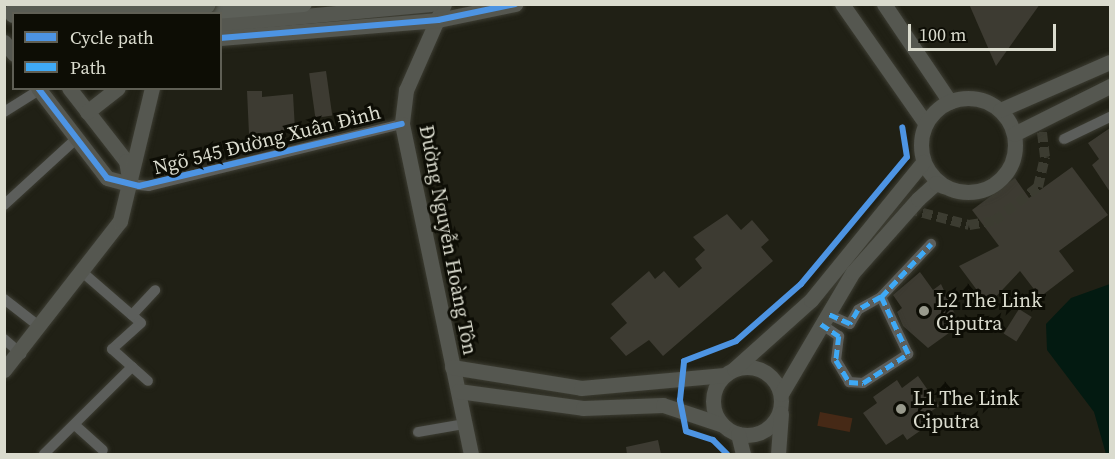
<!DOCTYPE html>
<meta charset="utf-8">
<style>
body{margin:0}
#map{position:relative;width:1115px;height:459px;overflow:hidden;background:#202015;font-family:"Source Serif 4",serif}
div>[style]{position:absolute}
.green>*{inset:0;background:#462916;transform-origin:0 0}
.water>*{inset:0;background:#031a11}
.building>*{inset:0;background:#3d3b32;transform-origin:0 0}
.street-tunnel>*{height:10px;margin-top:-5px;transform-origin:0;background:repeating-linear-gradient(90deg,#3c3c31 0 10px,transparent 0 15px)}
.roads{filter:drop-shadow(0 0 2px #3d3d33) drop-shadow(0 0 2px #3d3d33)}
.street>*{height:10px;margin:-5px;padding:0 5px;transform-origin:5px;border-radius:5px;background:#5c5e5b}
.secondary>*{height:15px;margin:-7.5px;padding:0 7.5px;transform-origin:7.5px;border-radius:7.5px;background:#555750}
.secondary>.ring{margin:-7.5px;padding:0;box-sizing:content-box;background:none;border:15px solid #555750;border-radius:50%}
.primary>*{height:16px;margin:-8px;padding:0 8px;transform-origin:8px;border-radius:8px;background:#5c5f58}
.bridges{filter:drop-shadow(0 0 2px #3d3d33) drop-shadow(0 0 2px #3d3d33)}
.highway-bridge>*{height:20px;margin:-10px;padding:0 10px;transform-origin:10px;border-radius:10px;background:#595c54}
.quiet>*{height:4.5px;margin-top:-2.25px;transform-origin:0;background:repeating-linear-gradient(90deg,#3fa9f5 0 9px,transparent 0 13.5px)}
.cycleway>*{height:6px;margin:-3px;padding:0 3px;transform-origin:3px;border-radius:3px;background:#4d94e3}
.dots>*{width:16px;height:16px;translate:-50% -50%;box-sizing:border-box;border:3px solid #0d0d05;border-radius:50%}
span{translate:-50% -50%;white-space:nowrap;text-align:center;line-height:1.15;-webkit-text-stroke:6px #0d0d05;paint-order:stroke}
.street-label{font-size:20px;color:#dadbce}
.poi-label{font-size:20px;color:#dadbce}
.left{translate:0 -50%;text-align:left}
.frame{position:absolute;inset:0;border:6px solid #dadbce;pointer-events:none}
.legend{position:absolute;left:12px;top:12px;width:210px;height:78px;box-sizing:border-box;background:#0d0d05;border:2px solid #5f5f55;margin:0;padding:8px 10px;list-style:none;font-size:18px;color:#dadbce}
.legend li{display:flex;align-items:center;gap:12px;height:30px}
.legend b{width:30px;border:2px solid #5f5f55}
.scale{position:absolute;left:908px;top:24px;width:148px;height:27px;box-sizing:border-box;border:3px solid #dadbce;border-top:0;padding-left:8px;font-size:18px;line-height:21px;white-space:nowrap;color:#dadbce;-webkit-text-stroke:4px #0d0d05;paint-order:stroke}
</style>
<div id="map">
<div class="green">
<div style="left:820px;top:412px;width:33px;height:14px;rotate:11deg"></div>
</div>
<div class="water">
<div style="clip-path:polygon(1110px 284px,1110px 454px,1106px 454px,1094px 412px,1047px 350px,1046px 324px,1071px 298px)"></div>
</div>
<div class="building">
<div style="clip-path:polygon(969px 4px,1040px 4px,996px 66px)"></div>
<div style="left:326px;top:71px;width:45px;height:17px;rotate:82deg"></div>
<div style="clip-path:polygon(247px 91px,262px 91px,262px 97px,293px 94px,295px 130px,249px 134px)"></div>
<div style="clip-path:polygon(1110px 128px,1110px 192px,1092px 165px,1099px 159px,1088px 143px)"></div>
<div style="clip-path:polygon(1072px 167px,1108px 215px,1059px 251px,1074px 271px,1040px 297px,1020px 271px,988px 305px,959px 266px,999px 246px,972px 210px,1015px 178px,1029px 198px)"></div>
<div style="clip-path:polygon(727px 214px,741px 230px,752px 220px,769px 240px,761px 247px,773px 261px,663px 356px,649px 340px,626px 356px,610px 338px,627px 323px,611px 304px,649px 271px,655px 279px,664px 271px,679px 288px,702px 268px,695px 259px,705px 250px,693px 237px)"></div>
<div style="clip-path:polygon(920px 272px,933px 290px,941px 284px,960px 325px,928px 348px,903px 326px,897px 312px,902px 308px,893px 295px)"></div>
<div style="left:1019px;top:309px;width:15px;height:29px;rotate:32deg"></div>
<div style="clip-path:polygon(918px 376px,939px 406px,921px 418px,927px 426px,907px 440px,903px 434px,886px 445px,863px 413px,877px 403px,873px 397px,897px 380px,902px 388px)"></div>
<div style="clip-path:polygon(658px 440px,661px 454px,627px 454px,626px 447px)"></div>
</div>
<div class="street-tunnel">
<div style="left:908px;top:209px;width:63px;rotate:14.7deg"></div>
<div style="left:969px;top:225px;width:25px;rotate:-9deg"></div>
<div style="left:994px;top:221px;width:56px;rotate:-37.7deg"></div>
<div style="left:1038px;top:187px;width:31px;rotate:-77deg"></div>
<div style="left:1045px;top:157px;width:40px;rotate:-97.1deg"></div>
</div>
<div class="roads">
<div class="street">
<div style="left:4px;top:112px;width:41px;rotate:-32.2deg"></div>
<div style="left:1064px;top:139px;width:51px;rotate:-25.6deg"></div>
<div style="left:130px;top:184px;width:19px;rotate:6deg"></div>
<div style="left:149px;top:186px;width:260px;rotate:-13.8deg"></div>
<div style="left:4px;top:205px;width:98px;rotate:-42.5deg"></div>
<div style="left:81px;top:271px;width:79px;rotate:40.9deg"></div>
<div style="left:141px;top:323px;width:39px;rotate:138deg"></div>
<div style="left:112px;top:349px;width:48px;rotate:41.6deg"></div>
<div style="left:881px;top:297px;width:73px;rotate:-46.7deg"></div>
<div style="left:4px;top:299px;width:46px;rotate:37.9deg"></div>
<div style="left:132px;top:315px;width:34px;rotate:-47deg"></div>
<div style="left:821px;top:324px;width:22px;rotate:34deg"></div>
<div style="left:839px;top:336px;width:24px;rotate:97deg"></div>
<div style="left:836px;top:360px;width:26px;rotate:59deg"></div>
<div style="left:849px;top:382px;width:14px;rotate:4deg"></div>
<div style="left:863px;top:383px;width:54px;rotate:-32.8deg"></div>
<div style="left:908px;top:354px;width:63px;rotate:-115.3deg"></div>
<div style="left:881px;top:297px;width:26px;rotate:151deg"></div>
<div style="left:858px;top:310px;width:16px;rotate:120deg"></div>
<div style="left:850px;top:324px;width:24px;rotate:-156deg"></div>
<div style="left:4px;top:339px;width:23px;rotate:41deg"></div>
<div style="left:76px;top:426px;width:36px;rotate:42deg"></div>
<div style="left:418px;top:432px;width:47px;rotate:-9.9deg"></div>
<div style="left:44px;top:454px;width:124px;rotate:-44.7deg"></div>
</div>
<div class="secondary">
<div style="left:444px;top:4px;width:94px;rotate:113.8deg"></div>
<div style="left:406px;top:90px;width:34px;rotate:97deg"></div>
<div style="left:402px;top:124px;width:337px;rotate:78.2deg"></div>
<div style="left:842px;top:4px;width:146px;rotate:55deg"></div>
<div style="left:884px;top:4px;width:118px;rotate:56deg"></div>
<div style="left:220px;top:24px;width:212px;rotate:-5.4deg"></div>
<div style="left:220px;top:38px;width:219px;rotate:-4.7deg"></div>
<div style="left:438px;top:20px;width:79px;rotate:-11.7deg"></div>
<div style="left:4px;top:42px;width:16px;rotate:50deg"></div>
<div style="left:38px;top:88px;width:113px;rotate:52.5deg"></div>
<div style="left:107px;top:178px;width:24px;rotate:15deg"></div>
<div style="left:69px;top:88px;width:93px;rotate:52deg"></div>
<div style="left:126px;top:161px;width:17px;rotate:80deg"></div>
<div class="ring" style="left:921px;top:98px;width:79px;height:79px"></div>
<div style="left:1000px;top:110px;width:120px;rotate:-23.6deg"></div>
<div style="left:87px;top:112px;width:39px;rotate:-38deg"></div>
<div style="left:1014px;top:134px;width:107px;rotate:-26.6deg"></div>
<div class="ring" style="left:713px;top:367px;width:53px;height:53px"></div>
<div style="left:452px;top:367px;width:131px;rotate:9.2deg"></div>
<div style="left:581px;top:388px;width:144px;rotate:-5.2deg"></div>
<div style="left:734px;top:369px;width:103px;rotate:-41.9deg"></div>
<div style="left:811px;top:300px;width:178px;rotate:-50.9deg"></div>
<div style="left:4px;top:370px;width:189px;rotate:-52.1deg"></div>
<div style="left:120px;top:221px;width:137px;rotate:-76.5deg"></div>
<div style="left:458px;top:391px;width:126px;rotate:7.7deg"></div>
<div style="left:583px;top:408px;width:80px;rotate:-2.1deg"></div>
<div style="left:663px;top:405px;width:63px;rotate:18.4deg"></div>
<div style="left:781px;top:394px;width:142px;rotate:-59.5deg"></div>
<div style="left:853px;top:272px;width:98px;rotate:-48.3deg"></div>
<div style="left:918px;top:199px;width:24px;rotate:-42deg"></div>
<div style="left:936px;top:183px;width:8px;rotate:23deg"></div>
<div style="left:738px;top:434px;width:21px;rotate:76deg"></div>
<div style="left:778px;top:454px;width:41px;rotate:-85.8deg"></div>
</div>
<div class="primary">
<div style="left:190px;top:13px;width:114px;rotate:-4.5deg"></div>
</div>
</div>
<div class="bridges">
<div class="highway-bridge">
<div style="left:14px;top:13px;width:192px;rotate:-2.7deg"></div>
</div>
</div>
<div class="quiet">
<div style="left:881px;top:297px;width:73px;rotate:-46.7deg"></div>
<div style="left:821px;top:324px;width:22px;rotate:34deg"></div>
<div style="left:839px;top:336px;width:24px;rotate:97deg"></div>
<div style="left:836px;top:360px;width:26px;rotate:59deg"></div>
<div style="left:849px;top:382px;width:14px;rotate:4deg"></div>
<div style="left:863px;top:383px;width:54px;rotate:-32.8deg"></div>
<div style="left:908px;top:354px;width:63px;rotate:-115.3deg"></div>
<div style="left:881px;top:297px;width:26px;rotate:151deg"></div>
<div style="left:858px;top:310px;width:16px;rotate:120deg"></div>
<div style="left:850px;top:324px;width:24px;rotate:-156deg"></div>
</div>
<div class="cycleway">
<div style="left:220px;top:38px;width:219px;rotate:-4.7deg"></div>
<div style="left:438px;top:20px;width:79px;rotate:-11.7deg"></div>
<div style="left:38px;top:88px;width:113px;rotate:52.5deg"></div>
<div style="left:107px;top:178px;width:33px;rotate:14deg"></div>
<div style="left:139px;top:186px;width:270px;rotate:-13.3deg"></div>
<div style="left:727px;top:454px;width:20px;rotate:-135deg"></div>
<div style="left:713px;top:440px;width:28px;rotate:-162deg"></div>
<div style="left:686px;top:431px;width:32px;rotate:-101deg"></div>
<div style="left:680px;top:400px;width:39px;rotate:-84deg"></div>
<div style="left:684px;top:361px;width:56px;rotate:-21deg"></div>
<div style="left:736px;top:341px;width:86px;rotate:-41.2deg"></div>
<div style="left:801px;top:284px;width:165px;rotate:-50.2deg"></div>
<div style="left:907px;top:157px;width:30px;rotate:-99deg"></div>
</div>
<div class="dots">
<div style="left:924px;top:311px;background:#999a8d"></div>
<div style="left:901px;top:409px;background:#999a8d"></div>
</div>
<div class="street-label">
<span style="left:267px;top:140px;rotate:-14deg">Ngõ 545 Đường Xuân Đỉnh</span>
<span style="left:448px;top:240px;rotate:79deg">Đường Nguyễn Hoàng Tôn</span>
</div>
<div class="poi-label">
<span class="left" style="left:936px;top:312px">L2 The Link<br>Ciputra</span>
<span class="left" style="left:913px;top:410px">L1 The Link<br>Ciputra</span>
</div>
<div class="frame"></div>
<ul class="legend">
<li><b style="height:8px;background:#4d94e3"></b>Cycle path</li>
<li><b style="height:8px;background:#3fa9f5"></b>Path</li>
</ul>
<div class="scale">100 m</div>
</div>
